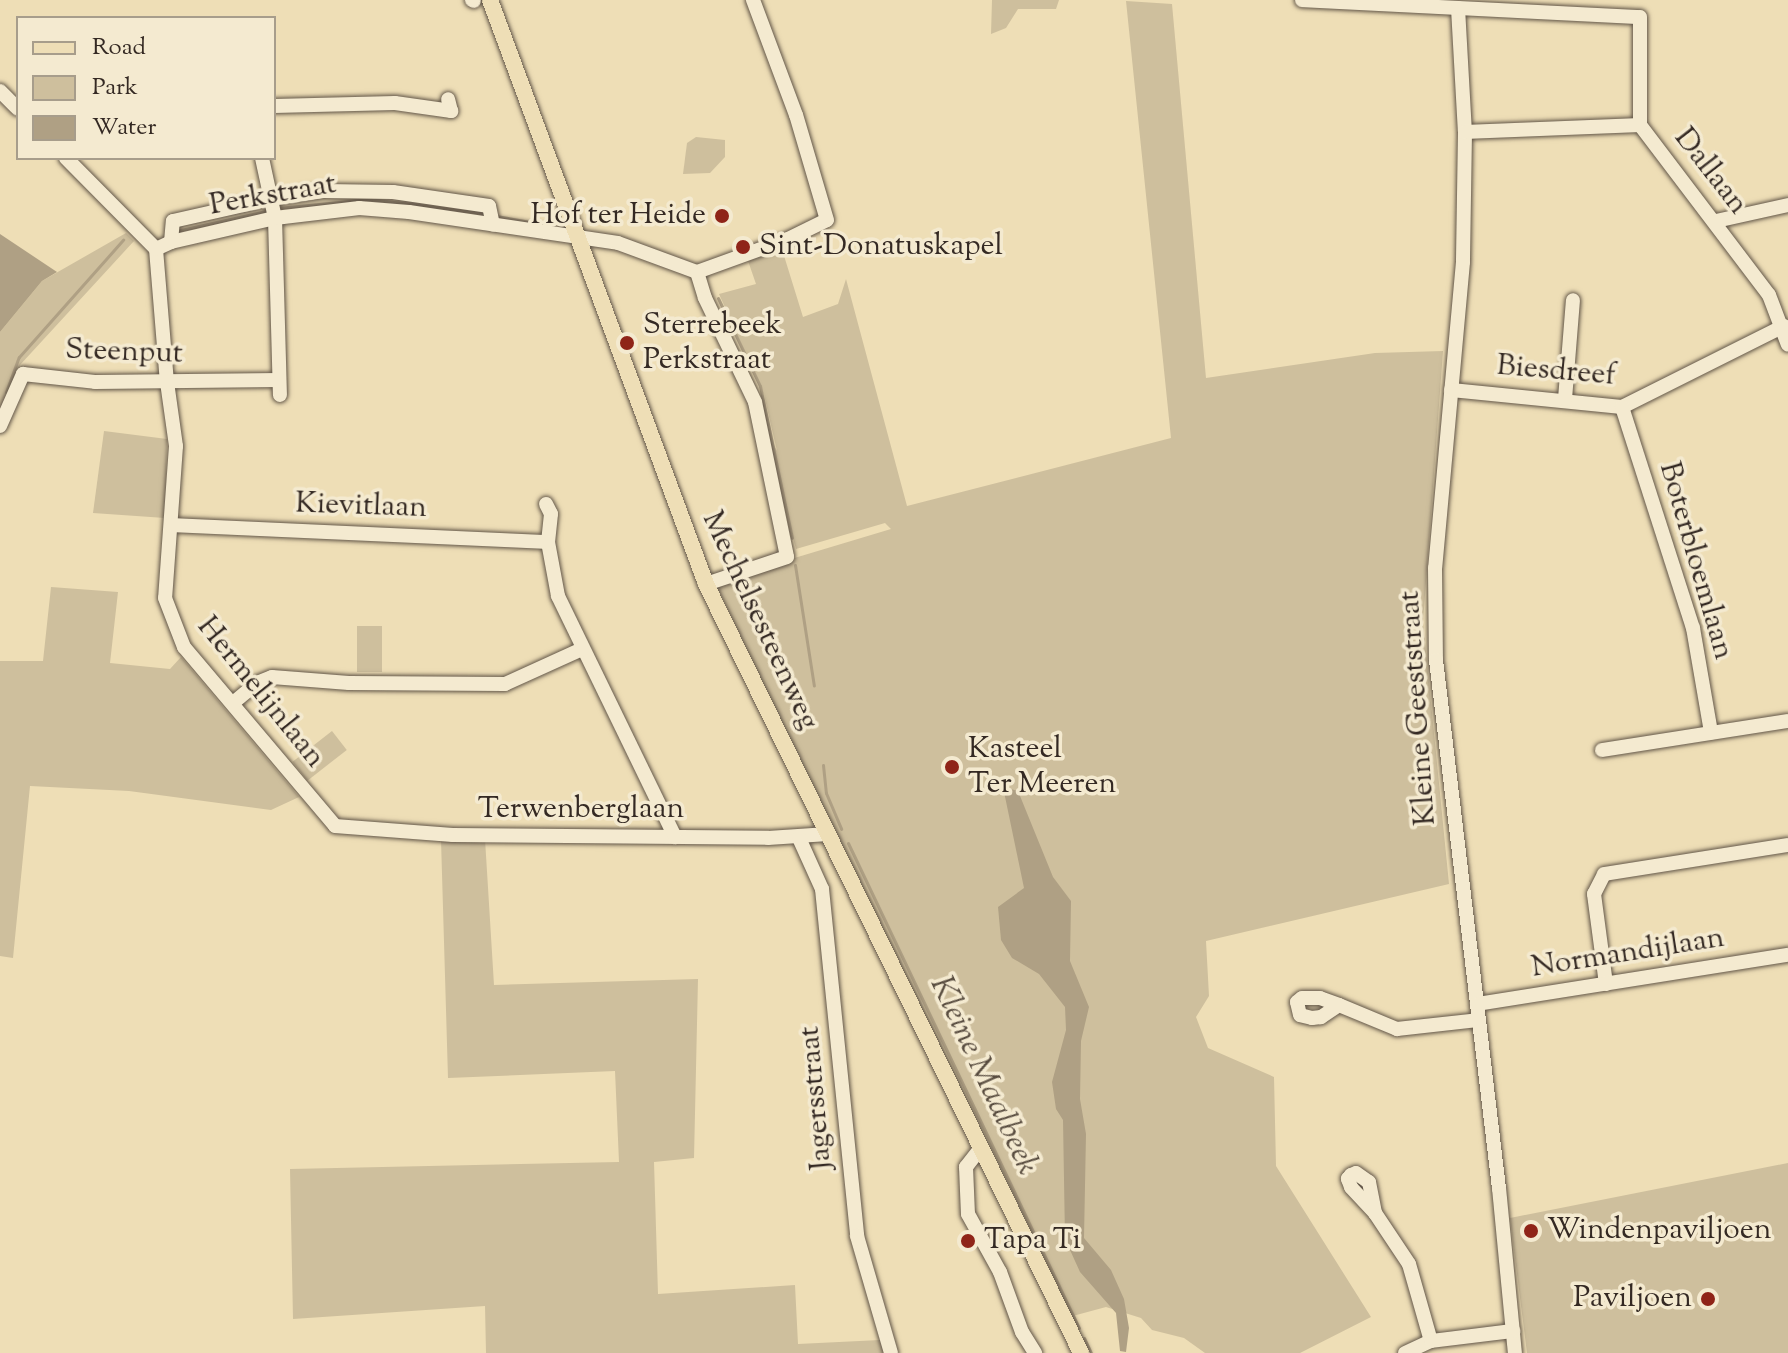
<!DOCTYPE html>
<style>
body{margin:0}
#map{position:relative;width:1788px;height:1353px;overflow:hidden;background:#eedeb6;font-family:"Sorts Mill Goudy",serif}
div>[style]{position:absolute}
.green>*{inset:0;background:#cebf9d;transform-origin:0 0}
.water>*{inset:0;background:#afa084}
.stream>*{height:3px;margin:-1.5px;padding:0 1.5px;transform-origin:1.5px;border-radius:1.5px;background:#afa084}
.roads{filter:drop-shadow(0 0 2px #625648) drop-shadow(0 0 2px #625648)}
.minor>*{height:14px;margin:-7px;padding:0 7px;transform-origin:7px;border-radius:7px;background:#f4ead0}
.major>*{height:16px;margin:-8px;padding:0 8px;transform-origin:8px;border-radius:8px;background:#eedeb6}
.dots>*{width:22px;height:22px;translate:-50% -50%;box-sizing:border-box;border:4px solid #f4ead0;border-radius:50%}
span{translate:-50% -50%;white-space:nowrap;text-align:center;line-height:1.15;-webkit-text-stroke:7px #f4ead0;paint-order:stroke}
.street-label{font-size:30px;color:#342923}
.poi-label{font-size:30px;color:#342923}
.right{translate:-100% -50%;text-align:right}
.left{translate:0 -50%;text-align:left}
.water-label{font-size:32px;color:#594d40;font-style:italic}
.legend{position:absolute;left:16px;top:16px;width:260px;height:144px;box-sizing:border-box;background:#f4ead0;border:2px solid #a79d8b;margin:0;padding:10px 14px;list-style:none;font-size:24px;color:#342923}
.legend li{display:flex;align-items:center;gap:16px;height:40px}
.legend b{width:40px;border:2px solid #a79d8b}
</style>
<div id="map">
<div class="green">
<div style="clip-path:polygon(992px 0,1059px 0,1056px 9px,1018px 9px,1006px 28px,991px 34px)"></div>
<div style="clip-path:polygon(1126px 1px,1172px 4px,1206px 378px,1375px 353px,1443px 351px,1423px 622px,1449px 884px,1206px 941px,1209px 996px,1196px 1017px,1208px 1048px,1274px 1077px,1276px 1166px,1371px 1317px,1300px 1353px,1205px 1353px,1184px 1338px,1152px 1330px,1141px 1318px,1106px 1307px,1069px 1317px,881px 936px,715px 582px,891px 529px,885px 523px,796px 549px,779px 487px,770px 437px,777px 451px,764px 395px,719px 294px,756px 284px,747px 258px,781px 246px,803px 317px,838px 304px,846px 279px,907px 506px,1171px 438px)"></div>
<div style="clip-path:polygon(696px 137px,725px 140px,725px 157px,710px 173px,683px 174px,687px 143px)"></div>
<div style="clip-path:polygon(126px 233px,134px 241px,20px 365px,0 413px,0 332px,42px 281px)"></div>
<div style="clip-path:polygon(104px 431px,167px 439px,165px 518px,93px 513px)"></div>
<div style="clip-path:polygon(51px 587px,118px 592px,110px 663px,170px 669px,181px 657px,299px 797px,271px 810px,129px 791px,30px 786px,13px 958px,0 956px,0 661px,43px 661px)"></div>
<div style="left:357px;top:626px;width:25px;height:46px"></div>
<div style="left:332px;top:731px;width:24px;height:50px;rotate:52deg"></div>
<div style="clip-path:polygon(485px 839px,494px 985px,698px 979px,694px 1158px,654px 1162px,658px 1294px,795px 1285px,798px 1344px,880px 1340px,884px 1353px,486px 1353px,485px 1306px,293px 1319px,290px 1169px,619px 1162px,615px 1071px,448px 1078px,441px 840px)"></div>
<div style="clip-path:polygon(1788px 1163px,1788px 1353px,1527px 1353px,1510px 1218px)"></div>
</div>
<div class="water">
<div style="clip-path:polygon(0 234px,57px 272px,42px 281px,0 332px)"></div>
<div style="clip-path:polygon(1003px 787px,1018px 791px,1053px 877px,1071px 901px,1070px 961px,1089px 1007px,1081px 1041px,1080px 1099px,1086px 1134px,1084px 1238px,1111px 1270px,1124px 1299px,1129px 1328px,1126px 1352px,1120px 1351px,1116px 1313px,1080px 1272px,1065px 1239px,1063px 1120px,1056px 1109px,1052px 1082px,1066px 1030px,1065px 1007px,1039px 974px,1012px 958px,1001px 940px,998px 907px,1024px 888px)"></div>
</div>
<div class="stream">
<div style="left:278px;top:208px;width:92px;rotate:-5.6deg"></div>
<div style="left:370px;top:199px;width:113px;rotate:7.1deg"></div>
<div style="left:496px;top:216px;width:58px;rotate:10deg"></div>
<div style="left:176px;top:231px;width:92px;rotate:-12.5deg"></div>
<div style="left:718px;top:298px;width:98px;rotate:64.5deg"></div>
<div style="left:760px;top:386px;width:155px;rotate:78.1deg"></div>
<div style="left:6px;top:392px;width:37px;rotate:-70deg"></div>
<div style="left:19px;top:357px;width:157px;rotate:-48.4deg"></div>
<div style="left:795px;top:565px;width:122px;rotate:81.1deg"></div>
<div style="left:823px;top:765px;width:28px;rotate:84deg"></div>
<div style="left:826px;top:793px;width:39px;rotate:67deg"></div>
<div style="left:848px;top:843px;width:537px;rotate:64.53deg"></div>
<div style="left:1084px;top:1338px;width:17px;rotate:65deg"></div>
</div>
<div class="roads">
<div class="minor">
<div style="left:472px;top:0;width:2px;rotate:27deg"></div>
<div style="left:1302px;top:0;width:338px;rotate:2.9deg"></div>
<div style="left:1640px;top:17px;width:108px;rotate:90deg"></div>
<div style="left:1640px;top:125px;width:213px;rotate:52.8deg"></div>
<div style="left:1769px;top:295px;width:53px;rotate:69.2deg"></div>
<div style="left:1458px;top:8px;width:124px;rotate:86.8deg"></div>
<div style="left:1465px;top:132px;width:130px;rotate:90.9deg"></div>
<div style="left:1463px;top:262px;width:307px;rotate:95.2deg"></div>
<div style="left:1435px;top:568px;width:92px;rotate:89.4deg"></div>
<div style="left:1436px;top:660px;width:532px;rotate:83.2deg"></div>
<div style="left:1499px;top:1188px;width:166px;rotate:84.5deg"></div>
<div style="left:0;top:91px;width:25px;rotate:45deg"></div>
<div style="left:274px;top:106px;width:121px;rotate:-1.4deg"></div>
<div style="left:395px;top:103px;width:57px;rotate:8.1deg"></div>
<div style="left:451px;top:111px;width:12px;rotate:-104deg"></div>
<div style="left:1465px;top:132px;width:175px;rotate:-2.3deg"></div>
<div style="left:66px;top:158px;width:128px;rotate:45.3deg"></div>
<div style="left:262px;top:158px;width:61px;rotate:77.8deg"></div>
<div style="left:275px;top:218px;width:177px;rotate:88.4deg"></div>
<div style="left:1716px;top:221px;width:74px;rotate:-12.5deg"></div>
<div style="left:171px;top:242px;width:21px;rotate:-85deg"></div>
<div style="left:173px;top:221px;width:100px;rotate:-12.7deg"></div>
<div style="left:271px;top:199px;width:54px;rotate:-8.6deg"></div>
<div style="left:324px;top:191px;width:69px;rotate:0.8deg"></div>
<div style="left:393px;top:192px;width:97px;rotate:8.3deg"></div>
<div style="left:489px;top:206px;width:19px;rotate:78deg"></div>
<div style="left:156px;top:249px;width:133px;rotate:85.3deg"></div>
<div style="left:167px;top:382px;width:65px;rotate:82deg"></div>
<div style="left:176px;top:446px;width:152px;rotate:94.1deg"></div>
<div style="left:165px;top:598px;width:53px;rotate:68.8deg"></div>
<div style="left:184px;top:647px;width:234px;rotate:49.8deg"></div>
<div style="left:335px;top:826px;width:118px;rotate:4.4deg"></div>
<div style="left:453px;top:835px;width:315px;rotate:0.5deg"></div>
<div style="left:768px;top:838px;width:60px;rotate:-3.8deg"></div>
<div style="left:156px;top:249px;width:17px;rotate:-25deg"></div>
<div style="left:171px;top:242px;width:107px;rotate:-13deg"></div>
<div style="left:275px;top:218px;width:85px;rotate:-6.8deg"></div>
<div style="left:359px;top:208px;width:50px;rotate:4.6deg"></div>
<div style="left:409px;top:212px;width:211px;rotate:8.4deg"></div>
<div style="left:618px;top:243px;width:84px;rotate:20.2deg"></div>
<div style="left:697px;top:272px;width:97px;rotate:-19.9deg"></div>
<div style="left:788px;top:239px;width:43px;rotate:-26deg"></div>
<div style="left:827px;top:220px;width:109px;rotate:-106.4deg"></div>
<div style="left:796px;top:115px;width:123px;rotate:-110.5deg"></div>
<div style="left:697px;top:272px;width:27px;rotate:73deg"></div>
<div style="left:705px;top:298px;width:115px;rotate:64.3deg"></div>
<div style="left:755px;top:402px;width:158px;rotate:78.3deg"></div>
<div style="left:787px;top:557px;width:85px;rotate:161.6deg"></div>
<div style="left:1451px;top:390px;width:172px;rotate:5.7deg"></div>
<div style="left:1622px;top:407px;width:181px;rotate:-26.6deg"></div>
<div style="left:1565px;top:399px;width:99px;rotate:-85.4deg"></div>
<div style="left:1622px;top:407px;width:232px;rotate:72.2deg"></div>
<div style="left:1693px;top:628px;width:106px;rotate:80.2deg"></div>
<div style="left:0;top:426px;width:57px;rotate:-66.1deg"></div>
<div style="left:23px;top:374px;width:72px;rotate:6.3deg"></div>
<div style="left:95px;top:382px;width:184px;rotate:-0.6deg"></div>
<div style="left:546px;top:504px;width:11px;rotate:63deg"></div>
<div style="left:551px;top:514px;width:28px;rotate:96deg"></div>
<div style="left:548px;top:542px;width:55px;rotate:79.5deg"></div>
<div style="left:558px;top:596px;width:268px;rotate:64.1deg"></div>
<div style="left:172px;top:525px;width:376px;rotate:2.6deg"></div>
<div style="left:233px;top:703px;width:31px;rotate:-40deg"></div>
<div style="left:257px;top:683px;width:16px;rotate:-22deg"></div>
<div style="left:272px;top:677px;width:77px;rotate:4.5deg"></div>
<div style="left:349px;top:683px;width:156px;rotate:0.4deg"></div>
<div style="left:505px;top:684px;width:85px;rotate:-24.4deg"></div>
<div style="left:1602px;top:750px;width:188px;rotate:-8.9deg"></div>
<div style="left:799px;top:838px;width:56px;rotate:65.7deg"></div>
<div style="left:822px;top:889px;width:349px;rotate:84.2deg"></div>
<div style="left:857px;top:1236px;width:122px;rotate:73.8deg"></div>
<div style="left:1606px;top:984px;width:91px;rotate:-97.6deg"></div>
<div style="left:1594px;top:894px;width:22px;rotate:-63deg"></div>
<div style="left:1604px;top:874px;width:186px;rotate:-9deg"></div>
<div style="left:1302px;top:998px;width:18px"></div>
<div style="left:1320px;top:998px;width:20px;rotate:20deg"></div>
<div style="left:1339px;top:1005px;width:22px;rotate:146deg"></div>
<div style="left:1321px;top:1017px;width:9px;rotate:174deg"></div>
<div style="left:1312px;top:1018px;width:12px;rotate:-166deg"></div>
<div style="left:1300px;top:1015px;width:13px;rotate:-103deg"></div>
<div style="left:1297px;top:1002px;width:6px;rotate:-39deg"></div>
<div style="left:1477px;top:1004px;width:315px;rotate:-9deg"></div>
<div style="left:1339px;top:1005px;width:63px;rotate:22.5deg"></div>
<div style="left:1397px;top:1029px;width:81px;rotate:-6.3deg"></div>
<div style="left:980px;top:1149px;width:23px;rotate:128deg"></div>
<div style="left:966px;top:1167px;width:47px;rotate:87.6deg"></div>
<div style="left:968px;top:1214px;width:66px;rotate:61.1deg"></div>
<div style="left:1000px;top:1272px;width:64px;rotate:69.9deg"></div>
<div style="left:1022px;top:1332px;width:25px;rotate:58deg"></div>
<div style="left:1375px;top:1213px;width:35px;rotate:-133deg"></div>
<div style="left:1351px;top:1187px;width:9px;rotate:-111deg"></div>
<div style="left:1348px;top:1179px;width:5px;rotate:-53deg"></div>
<div style="left:1351px;top:1175px;width:5px;rotate:-22deg"></div>
<div style="left:1356px;top:1173px;width:16px;rotate:35deg"></div>
<div style="left:1369px;top:1182px;width:32px;rotate:79deg"></div>
<div style="left:1375px;top:1213px;width:61px;rotate:56.3deg"></div>
<div style="left:1409px;top:1264px;width:80px;rotate:74.1deg"></div>
<div style="left:1405px;top:1353px;width:29px;rotate:-25deg"></div>
<div style="left:1431px;top:1341px;width:83px;rotate:-7deg"></div>
</div>
<div class="major">
<div style="left:490px;top:0;width:623px;rotate:69.7deg"></div>
<div style="left:706px;top:584px;width:856px;rotate:64deg"></div>
</div>
</div>
<div class="dots">
<div style="left:722px;top:216px;background:#8f2418"></div>
<div style="left:743px;top:247px;background:#8f2418"></div>
<div style="left:627px;top:343px;background:#8f2418"></div>
<div style="left:952px;top:767px;background:#8f2418"></div>
<div style="left:1531px;top:1231px;background:#8f2418"></div>
<div style="left:968px;top:1241px;background:#8f2418"></div>
<div style="left:1708px;top:1299px;background:#8f2418"></div>
</div>
<div class="street-label">
<span style="left:1710px;top:172px;rotate:52deg">Dallaan</span>
<span style="left:273px;top:196px;rotate:-10deg">Perkstraat</span>
<span style="left:124px;top:353px;rotate:2deg">Steenput</span>
<span style="left:1556px;top:372px;rotate:5deg">Biesdreef</span>
<span style="left:361px;top:507px;rotate:2deg">Kievitlaan</span>
<span style="left:1695px;top:561px;rotate:74deg">Boterbloemlaan</span>
<span style="left:759px;top:621px;rotate:65deg">Mechelsesteenweg</span>
<span style="left:260px;top:693px;rotate:51deg">Hermelijnlaan</span>
<span style="left:1419px;top:708px;rotate:-94deg">Kleine Geeststraat</span>
<span style="left:581px;top:810px">Terwenberglaan</span>
<span style="left:1628px;top:954px;rotate:-9deg">Normandijlaan</span>
<span style="left:817px;top:1098px;rotate:-95deg">Jagersstraat</span>
</div>
<div class="poi-label">
<span class="right" style="left:706px;top:216px">Hof ter Heide</span>
<span class="left" style="left:759px;top:247px">Sint-Donatuskapel</span>
<span class="left" style="left:643px;top:343px">Sterrebeek<br>Perkstraat</span>
<span class="left" style="left:968px;top:767px">Kasteel<br>Ter Meeren</span>
<span class="left" style="left:1547px;top:1231px">Windenpaviljoen</span>
<span class="left" style="left:984px;top:1241px">Tapa Ti</span>
<span class="right" style="left:1692px;top:1299px">Paviljoen</span>
</div>
<div class="water-label">
<span style="left:983px;top:1076px;rotate:65deg">Kleine Maalbeek</span>
</div>
<ul class="legend">
<li><b style="height:10px;background:#eedeb6"></b>Road</li>
<li><b style="height:22px;background:#cebf9d"></b>Park</li>
<li><b style="height:22px;background:#afa084"></b>Water</li>
</ul>
</div>
